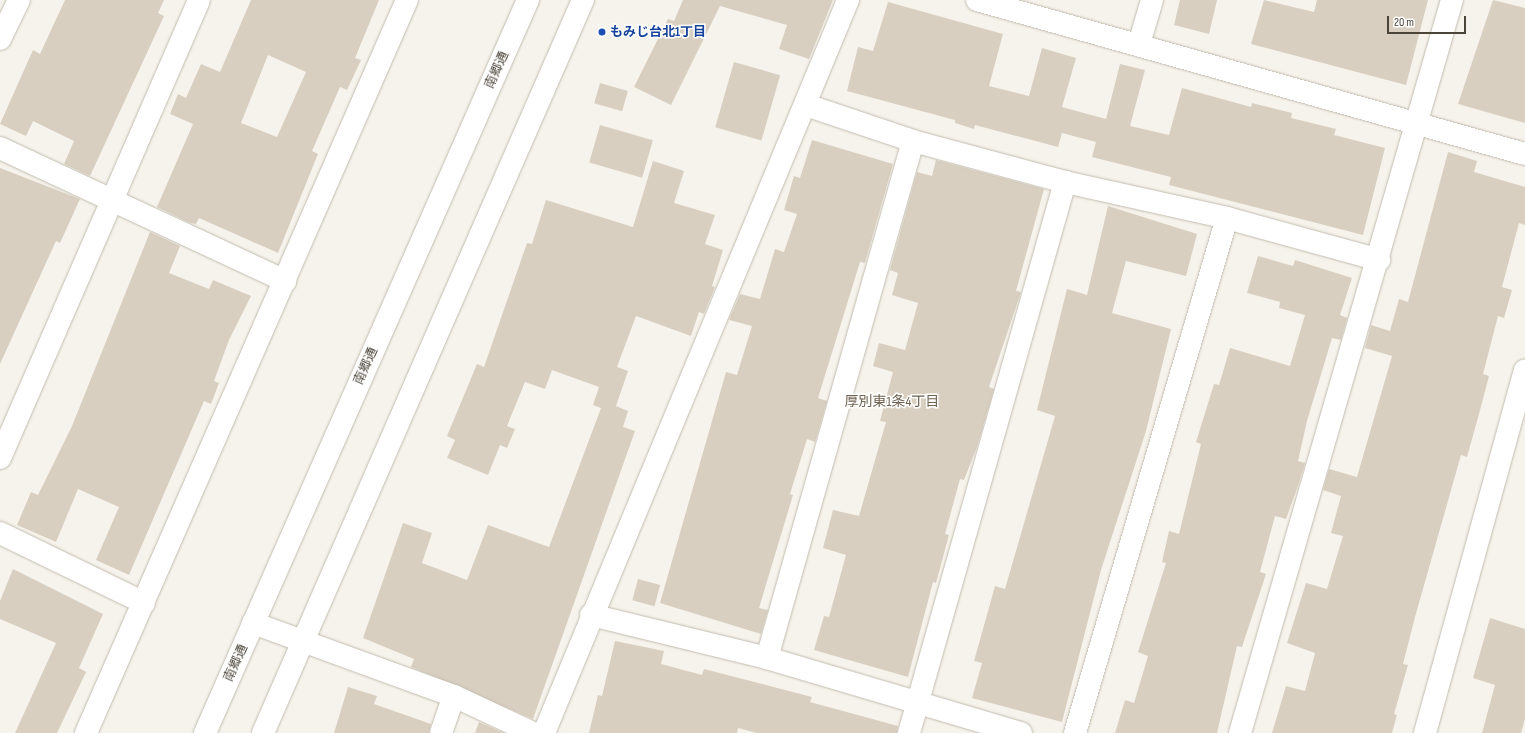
<!DOCTYPE html>
<meta charset="utf-8">
<style>
body{margin:0}
#map{position:relative;width:1525px;height:733px;overflow:hidden;background:#f6f3ec;font-family:"Sofia Sans Condensed","Noto Sans JP",sans-serif}
div>[style]{position:absolute}
.building>*{inset:0;background:#d8cfc1;transform-origin:0 0}
.roads{filter:drop-shadow(0 0 1px #c2bbae) drop-shadow(0 0 1px #c2bbae)}
.minor>*{height:22px;margin:-11px;padding:0 11px;transform-origin:11px;border-radius:11px;background:#fff}
.tertiary>*{height:22px;margin:-11px;padding:0 11px;transform-origin:11px;border-radius:11px;background:#fff}
.dots>*{width:11px;height:11px;translate:-50% -50%;box-sizing:border-box;border:2px solid #fff;border-radius:50%}
span{translate:-50% -50%;white-space:nowrap;text-align:center;line-height:1.15;-webkit-text-stroke:3px #fff;paint-order:stroke}
.transit-label{font-size:13px;color:#164399;font-weight:700}
.left{translate:0 -50%;text-align:left}
.street-label{font-size:13px;color:#4b4439}
.neighbourhood-label{font-size:14px;color:#6e6250}
.scale{position:absolute;left:1387px;top:16px;width:79px;height:18px;box-sizing:border-box;border:2px solid #4b4439;border-top:0;padding-left:5px;font-size:12px;line-height:14px;white-space:nowrap;color:#4b4439;-webkit-text-stroke:3px #fff;paint-order:stroke}
</style>
<div id="map">
<div class="building">
<div style="clip-path:polygon(65px 0,164px 0,158px 13px,164px 16px,90px 176px,64px 164px,74px 141px,33px 121px,26px 136px,0 124px,33px 50px,40px 54px)"></div>
<div style="clip-path:polygon(evenodd,251px 0,379px 0,355px 58px,361px 60px,347px 90px,340px 87px,312px 151px,318px 154px,278px 253px,199px 218px,196px 224px,190px 223px,157px 207px,193px 124px,170px 114px,178px 94px,186px 98px,201px 64px,220px 72px,251px 0,268px 55px,306px 72px,277px 137px,241px 123px,268px 55px)"></div>
<div style="clip-path:polygon(683px 0,833px 0,809px 59px,779px 49px,787px 25px,720px 6px,671px 105px,634px 87px,668px 19px,674px 21px)"></div>
<div style="clip-path:polygon(1180px 0,1217px 0,1209px 34px,1174px 25px)"></div>
<div style="clip-path:polygon(1264px 0,1314px 12px,1317px 0,1428px 0,1406px 85px,1251px 44px)"></div>
<div style="clip-path:polygon(1493px 0,1525px 8px,1525px 123px,1458px 104px)"></div>
<div style="clip-path:polygon(888px 2px,1003px 34px,989px 86px,1029px 96px,1042px 48px,1076px 58px,1062px 107px,1106px 119px,1120px 64px,1145px 70px,1130px 126px,1169px 135px,1182px 88px,1251px 107px,1252px 103px,1292px 113px,1291px 118px,1336px 129px,1334px 135px,1385px 148px,1363px 235px,1169px 185px,1171px 177px,1092px 157px,1096px 142px,1062px 133px,1058px 147px,975px 125px,974px 129px,955px 123px,955px 120px,847px 91px,858px 47px,873px 51px)"></div>
<div style="left:734px;top:62px;width:48px;height:68px;rotate:16deg"></div>
<div style="left:600px;top:83px;width:29px;height:21px;rotate:16deg"></div>
<div style="left:600px;top:125px;width:55px;height:39px;rotate:16deg"></div>
<div style="clip-path:polygon(812px 140px,893px 164px,865px 263px,860px 262px,818px 398px,827px 401px,815px 442px,807px 439px,790px 494px,793px 495px,759px 608px,768px 610px,761px 634px,660px 603px,726px 372px,737px 375px,752px 326px,729px 320px,740px 294px,760px 299px,775px 249px,784px 252px,797px 214px,784px 210px,794px 176px,800px 178px)"></div>
<div style="clip-path:polygon(1448px 152px,1477px 161px,1474px 172px,1525px 187px,1525px 225px,1519px 223px,1502px 287px,1512px 290px,1504px 318px,1498px 316px,1483px 374px,1489px 376px,1479px 414px,1467px 457px,1461px 455px,1415px 617px,1403px 664px,1408px 665px,1394px 714px,1397px 715px,1392px 733px,1272px 733px,1286px 686px,1305px 691px,1315px 653px,1287px 643px,1306px 583px,1327px 589px,1343px 536px,1331px 533px,1341px 496px,1323px 490px,1329px 469px,1357px 477px,1392px 356px,1365px 348px,1371px 325px,1390px 331px,1399px 299px,1408px 302px)"></div>
<div style="clip-path:polygon(936px 160px,1044px 189px,1016px 291px,1021px 292px,989px 387px,994px 389px,977px 447px,964px 480px,960px 479px,945px 534px,949px 535px,936px 583px,933px 582px,908px 677px,814px 650px,824px 616px,829px 617px,846px 555px,823px 548px,833px 510px,859px 516px,886px 422px,880px 421px,893px 372px,873px 366px,879px 343px,905px 350px,918px 303px,892px 295px,898px 273px,890px 270px,917px 172px,932px 176px)"></div>
<div style="clip-path:polygon(653px 161px,684px 171px,674px 203px,715px 215px,705px 244px,723px 250px,712px 286px,715px 287px,704px 314px,699px 312px,691px 336px,636px 316px,617px 367px,628px 371px,616px 406px,628px 411px,623px 427px,635px 431px,533px 719px,411px 667px,414px 659px,363px 638px,403px 523px,432px 533px,422px 563px,467px 580px,488px 525px,549px 547px,601px 408px,593px 405px,599px 387px,552px 370px,545px 389px,525px 382px,507px 426px,515px 429px,507px 448px,500px 445px,488px 475px,447px 458px,455px 440px,447px 436px,477px 364px,484px 367px,527px 243px,532px 244px,546px 200px,633px 227px)"></div>
<div style="clip-path:polygon(0 168px,80px 199px,60px 243px,56px 241px,0 364px)"></div>
<div style="clip-path:polygon(1108px 206px,1197px 234px,1186px 276px,1126px 261px,1112px 313px,1171px 329px,1146px 431px,1101px 570px,1062px 722px,972px 698px,982px 663px,974px 661px,995px 586px,1005px 589px,1055px 416px,1037px 410px,1067px 289px,1087px 295px)"></div>
<div style="clip-path:polygon(150px 232px,180px 246px,169px 273px,209px 289px,213px 280px,251px 296px,229px 340px,214px 381px,219px 383px,211px 404px,204px 401px,129px 575px,96px 560px,119px 507px,78px 489px,56px 542px,17px 525px,31px 492px,38px 495px,72px 426px)"></div>
<div style="clip-path:polygon(1258px 256px,1293px 266px,1295px 260px,1352px 278px,1340px 315px,1347px 318px,1341px 340px,1332px 338px,1307px 421px,1298px 461px,1305px 463px,1299px 483px,1286px 519px,1275px 516px,1260px 572px,1266px 574px,1242px 647px,1237px 646px,1217px 733px,1115px 733px,1125px 700px,1134px 703px,1148px 656px,1138px 652px,1166px 563px,1162px 562px,1169px 531px,1179px 534px,1201px 444px,1196px 442px,1214px 384px,1219px 385px,1230px 348px,1290px 366px,1305px 315px,1279px 308px,1280px 302px,1247px 293px)"></div>
<div style="clip-path:polygon(13px 569px,103px 614px,79px 668px,86px 672px,57px 733px,15px 733px,56px 643px,0 619px,0 601px)"></div>
<div style="left:638px;top:579px;width:23px;height:22px;rotate:15deg"></div>
<div style="clip-path:polygon(1490px 618px,1525px 629px,1525px 719px,1521px 733px,1482px 733px,1495px 685px,1473px 678px)"></div>
<div style="clip-path:polygon(615px 641px,664px 651px,661px 664px,702px 675px,704px 669px,812px 697px,810px 702px,898px 726px,897px 733px,757px 733px,738px 728px,737px 733px,589px 733px,598px 695px,602px 696px)"></div>
<div style="clip-path:polygon(348px 687px,377px 696px,374px 704px,431px 724px,429px 733px,334px 733px)"></div>
<div style="clip-path:polygon(479px 722px,504px 733px,475px 733px)"></div>
</div>
<div class="roads">
<div class="minor">
<div style="left:0;top:39px;width:43px;rotate:-64deg"></div>
<div style="left:1139px;top:44px;width:46px;rotate:-73.5deg"></div>
<div style="left:806px;top:105px;width:113px;rotate:18.6deg"></div>
<div style="left:913px;top:141px;width:157px;rotate:15.1deg"></div>
<div style="left:1065px;top:182px;width:166px;rotate:12.5deg"></div>
<div style="left:1227px;top:218px;width:158px;rotate:15.4deg"></div>
<div style="left:0;top:148px;width:315px;rotate:25deg"></div>
<div style="left:0;top:458px;width:499px;rotate:-66.5deg"></div>
<div style="left:0;top:533px;width:160px;rotate:25.9deg"></div>
<div style="left:591px;top:615px;width:181px;rotate:13.7deg"></div>
<div style="left:767px;top:658px;width:265px;rotate:16.5deg"></div>
<div style="left:253px;top:623px;width:214px;rotate:20deg"></div>
<div style="left:454px;top:696px;width:87px;rotate:25.1deg"></div>
<div style="left:767px;top:658px;width:537px;rotate:-74.23deg"></div>
<div style="left:86px;top:733px;width:800px;rotate:-66.35deg"></div>
<div style="left:441px;top:733px;width:39px;rotate:-71deg"></div>
<div style="left:544px;top:733px;width:794px;rotate:-67.47deg"></div>
<div style="left:909px;top:733px;width:573px;rotate:-74.19deg"></div>
<div style="left:1075px;top:733px;width:537px;rotate:-73.56deg"></div>
<div style="left:1240px;top:733px;width:763px;rotate:-73.87deg"></div>
<div style="left:1425px;top:733px;width:376px;rotate:-74.6deg"></div>
</div>
<div class="tertiary">
<div style="left:977px;top:0;width:569px;rotate:15.7deg"></div>
<div style="left:205px;top:733px;width:801px;rotate:-66.22deg"></div>
<div style="left:263px;top:733px;width:800px;rotate:-66.42deg"></div>
</div>
</div>
<div class="dots">
<div style="left:602px;top:32px;background:#1a4fb4"></div>
</div>
<div class="transit-label">
<span class="left" style="left:610px;top:32px">もみじ台北1丁目</span>
</div>
<div class="street-label">
<span style="left:497px;top:70px;rotate:-66deg">南郷通</span>
<span style="left:366px;top:366px;rotate:-66deg">南郷通</span>
<span style="left:236px;top:663px;rotate:-66deg">南郷通</span>
</div>
<div class="neighbourhood-label">
<span style="left:892px;top:402px">厚別東1条4丁目</span>
</div>
<div class="scale">20 m</div>
</div>
